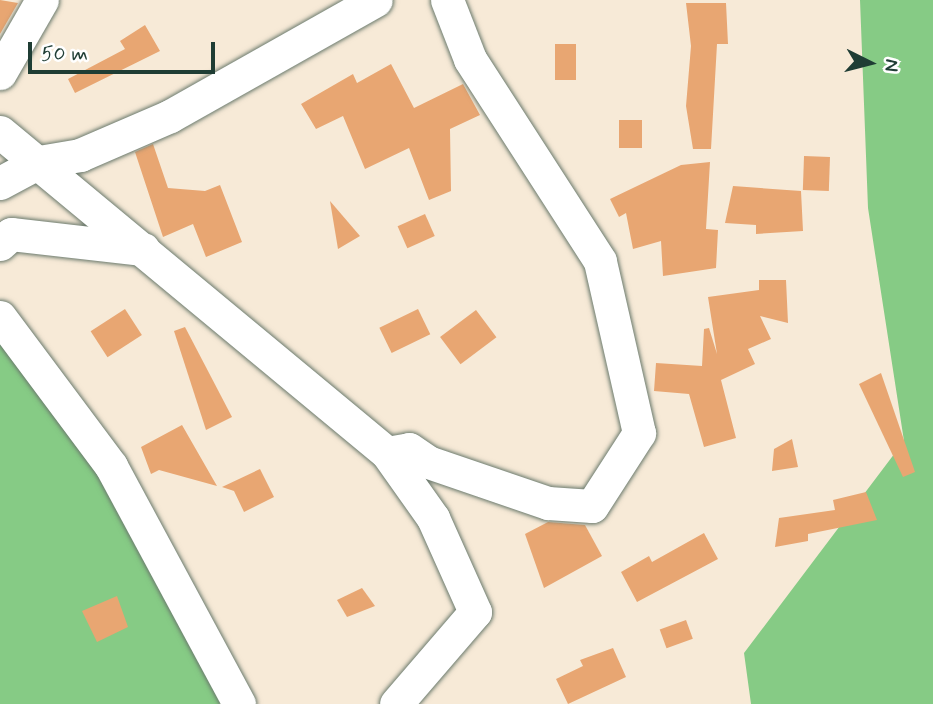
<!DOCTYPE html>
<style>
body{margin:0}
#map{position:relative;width:933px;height:704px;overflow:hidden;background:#f7ead7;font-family:Mynerve,sans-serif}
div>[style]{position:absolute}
.green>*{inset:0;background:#86cb85}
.building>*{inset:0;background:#e8a672;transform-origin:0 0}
.roads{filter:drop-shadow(0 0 2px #6b7a6d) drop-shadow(0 0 2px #6b7a6d)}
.minor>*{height:33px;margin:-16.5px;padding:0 16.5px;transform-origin:16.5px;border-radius:16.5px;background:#fff}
span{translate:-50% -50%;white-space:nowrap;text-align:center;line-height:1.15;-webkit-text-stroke:7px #fff;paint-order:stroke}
.north{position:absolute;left:835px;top:28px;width:70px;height:70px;-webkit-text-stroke:5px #fff;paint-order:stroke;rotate:96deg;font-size:19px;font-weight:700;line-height:28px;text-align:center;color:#1f3d34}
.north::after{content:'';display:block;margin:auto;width:24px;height:32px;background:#1f3d34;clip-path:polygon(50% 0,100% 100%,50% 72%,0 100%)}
.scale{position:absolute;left:28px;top:42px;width:187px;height:32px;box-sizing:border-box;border:4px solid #1f3d34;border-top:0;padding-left:9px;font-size:21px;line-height:24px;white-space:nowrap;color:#1f3d34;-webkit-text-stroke:5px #fff;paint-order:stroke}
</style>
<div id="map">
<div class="green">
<div style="clip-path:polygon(860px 0,933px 0,933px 704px,751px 704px,744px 653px,904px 441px,868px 208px)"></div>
<div style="clip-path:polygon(0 317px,233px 694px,219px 704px,0 704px)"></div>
</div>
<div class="building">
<div style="clip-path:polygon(0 0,18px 3px,0 34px)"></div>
<div style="clip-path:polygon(686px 3px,726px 3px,728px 44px,717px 44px,711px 149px,693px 149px,686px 106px,691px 46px)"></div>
<div style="clip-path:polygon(145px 25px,160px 51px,75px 93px,68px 79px,125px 49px,120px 41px)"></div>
<div style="left:576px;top:44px;width:36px;height:21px;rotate:90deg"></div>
<div style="clip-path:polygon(391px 64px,414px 108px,463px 84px,480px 115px,450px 129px,451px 191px,429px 200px,409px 148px,365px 169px,343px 116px,316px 129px,301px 104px,353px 74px,357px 83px)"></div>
<div style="left:619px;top:120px;width:23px;height:28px"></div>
<div style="clip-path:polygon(153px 144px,168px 188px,205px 191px,220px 185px,242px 242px,206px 257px,193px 224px,163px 237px,135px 152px)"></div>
<div style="left:830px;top:157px;width:34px;height:26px;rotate:92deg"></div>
<div style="clip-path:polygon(710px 162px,706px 229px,718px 230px,716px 268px,663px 276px,661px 241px,633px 249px,626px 213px,619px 217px,610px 199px,681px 165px)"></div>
<div style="clip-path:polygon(733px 186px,801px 191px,803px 231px,756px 234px,756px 225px,725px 223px)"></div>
<div style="clip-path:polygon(330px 201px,360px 236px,338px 249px)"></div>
<div style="left:425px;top:214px;width:24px;height:30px;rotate:66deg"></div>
<div style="clip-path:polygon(759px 280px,786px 280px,788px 323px,760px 316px,771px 339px,748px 349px,755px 364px,721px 380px,736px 438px,704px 447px,689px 394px,654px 391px,656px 363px,702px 366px,704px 329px,709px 328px,717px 354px,708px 297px,759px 290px)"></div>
<div style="left:125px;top:309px;width:31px;height:41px;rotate:57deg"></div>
<div style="left:418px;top:309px;width:28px;height:43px;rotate:64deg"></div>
<div style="left:476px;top:310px;width:34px;height:45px;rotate:53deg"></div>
<div style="clip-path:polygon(185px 327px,232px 417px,206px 430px,174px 331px)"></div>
<div style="clip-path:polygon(881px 373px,915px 472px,903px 477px,859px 384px)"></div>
<div style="clip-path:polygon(182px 425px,217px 486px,159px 470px,151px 474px,141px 447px)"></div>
<div style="clip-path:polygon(792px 439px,798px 467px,772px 471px,774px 449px)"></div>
<div style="clip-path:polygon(260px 469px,274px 497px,244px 512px,234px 491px,222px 487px)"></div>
<div style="clip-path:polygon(866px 492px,877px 520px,808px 534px,808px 541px,775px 547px,779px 518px,835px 510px,833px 500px)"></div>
<div style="clip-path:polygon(548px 522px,585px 525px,602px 556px,544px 588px,525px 534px)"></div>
<div style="clip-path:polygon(704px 533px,718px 559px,637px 602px,621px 572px,649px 556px,652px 562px)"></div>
<div style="clip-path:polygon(362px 588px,375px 606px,347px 617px,337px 600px)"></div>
<div style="clip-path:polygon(117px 596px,128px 627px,97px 642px,82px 611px)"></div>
<div style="left:686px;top:620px;width:20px;height:28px;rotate:70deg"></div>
<div style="clip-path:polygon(613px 648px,626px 677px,568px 704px,556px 679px,583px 666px,580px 660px)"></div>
</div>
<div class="roads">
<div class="minor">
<div style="left:0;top:73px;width:84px;rotate:-60.1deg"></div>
<div style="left:0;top:132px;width:503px;rotate:39.67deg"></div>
<div style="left:387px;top:453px;width:80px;rotate:54.7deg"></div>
<div style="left:433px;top:518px;width:103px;rotate:65.9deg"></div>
<div style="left:475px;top:612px;width:121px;rotate:130.7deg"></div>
<div style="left:0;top:183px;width:44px;rotate:-28.3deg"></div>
<div style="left:39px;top:162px;width:42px;rotate:-9.7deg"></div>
<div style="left:80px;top:155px;width:98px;rotate:-23.4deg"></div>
<div style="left:170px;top:116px;width:236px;rotate:-29.4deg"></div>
<div style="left:0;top:244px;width:15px;rotate:-42deg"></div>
<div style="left:11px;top:234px;width:133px;rotate:6.5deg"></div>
<div style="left:0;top:317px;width:186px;rotate:53.3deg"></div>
<div style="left:111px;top:466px;width:270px;rotate:61.7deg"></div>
<div style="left:387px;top:453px;width:22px;rotate:-10deg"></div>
<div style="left:409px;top:449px;width:23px;rotate:34deg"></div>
<div style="left:428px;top:462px;width:127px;rotate:18.9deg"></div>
<div style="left:548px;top:503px;width:44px;rotate:3.9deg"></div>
<div style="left:592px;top:506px;width:87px;rotate:-57.2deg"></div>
<div style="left:639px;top:433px;width:176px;rotate:-102.8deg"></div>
<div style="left:600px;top:261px;width:240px;rotate:-122.8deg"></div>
<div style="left:470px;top:59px;width:63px;rotate:-111.3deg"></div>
</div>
</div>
<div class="north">N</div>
<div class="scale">50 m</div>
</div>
